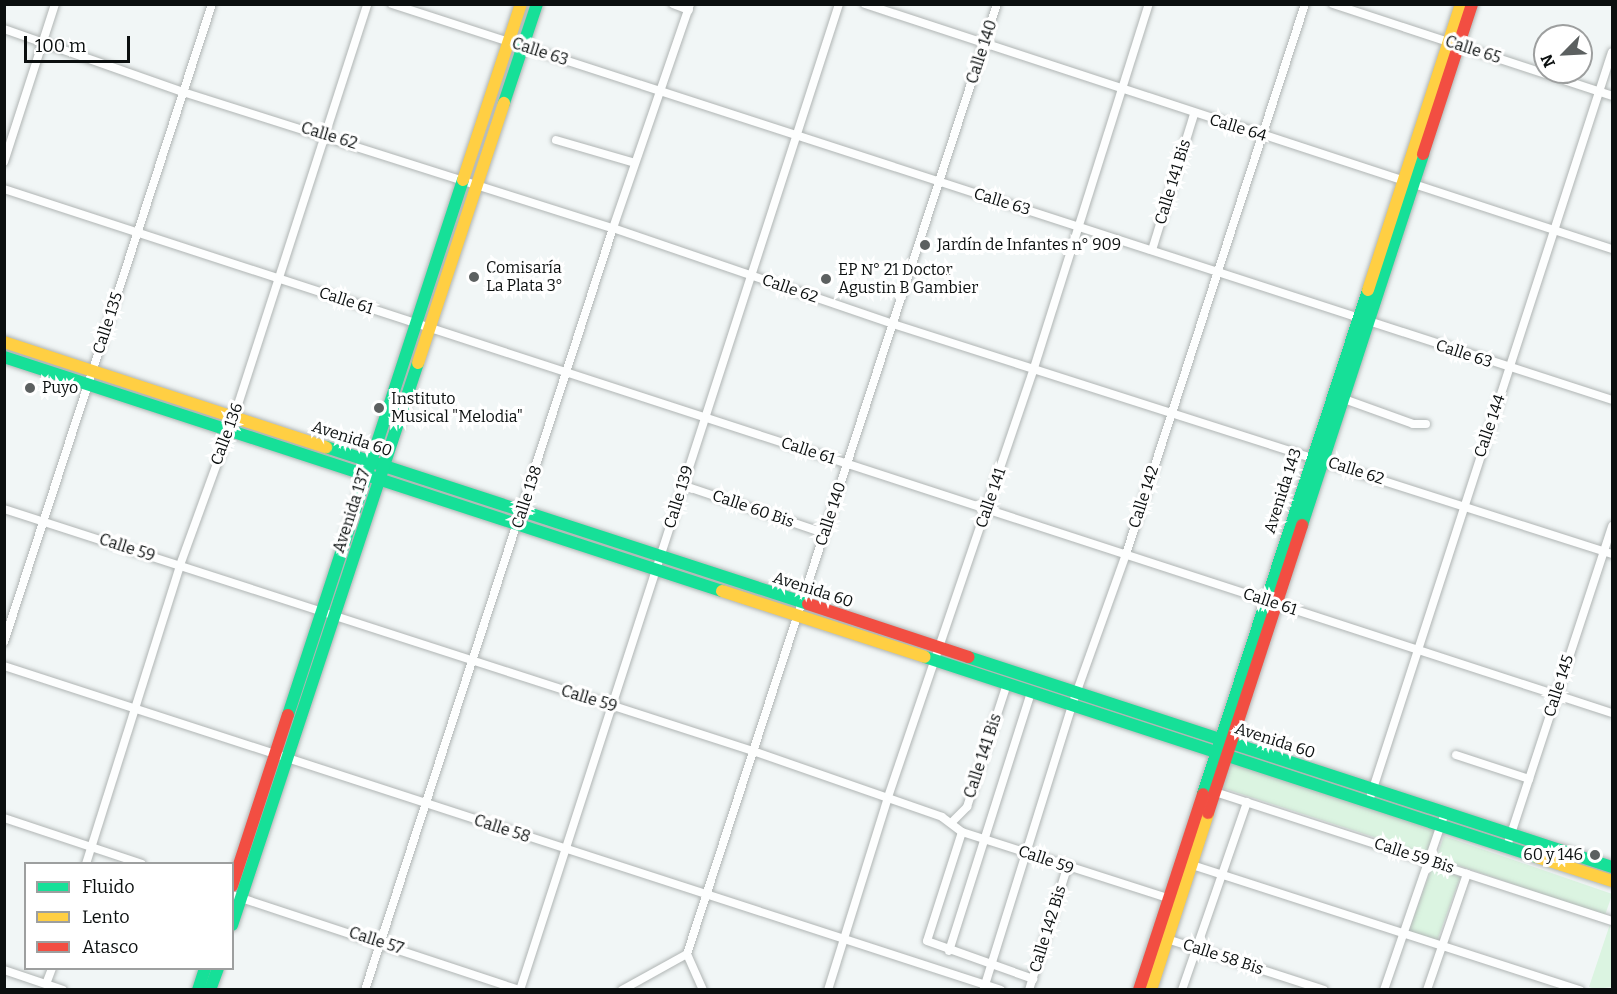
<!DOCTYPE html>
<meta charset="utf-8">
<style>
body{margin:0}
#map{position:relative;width:1617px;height:994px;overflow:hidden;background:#f1f6f6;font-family:Bitter,serif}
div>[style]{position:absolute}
.green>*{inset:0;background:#dbf4e1;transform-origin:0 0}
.roads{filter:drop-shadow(0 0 2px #b0b5b4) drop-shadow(0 0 2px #b0b5b4)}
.street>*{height:8px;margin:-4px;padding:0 4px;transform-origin:4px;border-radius:4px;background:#fdfefe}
.fast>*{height:12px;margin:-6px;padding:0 6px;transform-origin:6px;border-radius:6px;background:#16e098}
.slow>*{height:12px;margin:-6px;padding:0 6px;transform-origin:6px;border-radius:6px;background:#ffcf43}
.jam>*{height:12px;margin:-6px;padding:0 6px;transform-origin:6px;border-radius:6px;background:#f24e42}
.dots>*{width:16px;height:16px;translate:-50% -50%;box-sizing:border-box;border:3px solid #fff;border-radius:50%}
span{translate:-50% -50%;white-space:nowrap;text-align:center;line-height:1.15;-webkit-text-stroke:6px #fff;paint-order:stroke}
.street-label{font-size:16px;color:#0b0f0f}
.poi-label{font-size:16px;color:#0b0f0f}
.left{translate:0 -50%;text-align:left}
.right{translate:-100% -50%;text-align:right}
.frame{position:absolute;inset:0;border:6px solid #0b0f0f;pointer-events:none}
.legend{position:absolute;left:24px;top:862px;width:210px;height:108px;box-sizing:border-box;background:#fff;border:2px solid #9d9f9f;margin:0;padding:8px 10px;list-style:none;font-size:18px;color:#0b0f0f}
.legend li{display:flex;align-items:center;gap:12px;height:30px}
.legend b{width:30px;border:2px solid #9d9f9f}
.north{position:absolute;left:1533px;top:24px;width:60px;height:60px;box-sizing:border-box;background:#fff;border:2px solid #9d9f9f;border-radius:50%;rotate:246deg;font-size:16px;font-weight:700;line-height:24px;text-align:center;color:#0b0f0f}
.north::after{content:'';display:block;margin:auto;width:21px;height:27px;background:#5c6060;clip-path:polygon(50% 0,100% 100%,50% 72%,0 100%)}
.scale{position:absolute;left:24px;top:36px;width:106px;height:27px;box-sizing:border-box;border:3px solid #0b0f0f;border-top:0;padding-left:8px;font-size:18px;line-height:21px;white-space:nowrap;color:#0b0f0f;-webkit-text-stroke:4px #fff;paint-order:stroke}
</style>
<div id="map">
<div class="green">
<div style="left:1228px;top:756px;width:219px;height:32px;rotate:18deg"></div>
<div style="left:1444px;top:836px;width:178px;height:23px;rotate:19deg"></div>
<div style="left:1432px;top:867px;width:30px;height:69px;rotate:20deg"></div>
<div style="clip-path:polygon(1610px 924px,1612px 987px,1595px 989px,1589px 987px)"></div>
</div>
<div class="roads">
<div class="street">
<div style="left:392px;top:4px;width:1283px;rotate:17.98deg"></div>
<div style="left:673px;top:4px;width:17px;rotate:21deg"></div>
<div style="left:865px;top:4px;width:786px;rotate:18.16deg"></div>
<div style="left:1333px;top:4px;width:294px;rotate:18.2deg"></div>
<div style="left:4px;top:29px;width:190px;rotate:19.4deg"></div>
<div style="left:183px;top:92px;width:451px;rotate:17.6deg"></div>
<div style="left:613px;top:228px;width:296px;rotate:18.9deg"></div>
<div style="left:893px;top:324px;width:755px;rotate:17.74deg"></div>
<div style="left:556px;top:140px;width:82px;rotate:16.2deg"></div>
<div style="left:4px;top:162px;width:166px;rotate:-72.1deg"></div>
<div style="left:4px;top:189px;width:1691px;rotate:18.05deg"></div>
<div style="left:1152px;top:250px;width:142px;rotate:-72.8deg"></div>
<div style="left:1344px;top:399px;width:73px;rotate:19.9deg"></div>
<div style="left:1413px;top:424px;width:13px"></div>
<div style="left:682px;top:485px;width:150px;rotate:18.7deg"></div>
<div style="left:4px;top:509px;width:787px;rotate:17.91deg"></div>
<div style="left:753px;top:751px;width:200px;rotate:19.2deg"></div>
<div style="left:942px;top:817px;width:25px;rotate:37deg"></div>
<div style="left:962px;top:832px;width:216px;rotate:17.8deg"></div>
<div style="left:4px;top:642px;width:671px;rotate:-71.94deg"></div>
<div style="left:4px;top:666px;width:1048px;rotate:18deg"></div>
<div style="left:1456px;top:755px;width:77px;rotate:18.2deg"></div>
<div style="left:1215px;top:792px;width:417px;rotate:18deg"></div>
<div style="left:1369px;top:801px;width:787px;rotate:-72.03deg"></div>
<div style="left:4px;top:818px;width:145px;rotate:18.4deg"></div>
<div style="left:951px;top:823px;width:23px;rotate:-45deg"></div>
<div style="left:967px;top:807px;width:129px;rotate:-72deg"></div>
<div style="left:962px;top:832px;width:114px;rotate:107.8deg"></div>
<div style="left:927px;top:941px;width:113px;rotate:19.7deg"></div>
<div style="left:1507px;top:846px;width:337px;rotate:-71.8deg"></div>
<div style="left:86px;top:864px;width:313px;rotate:-72.5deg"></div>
<div style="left:180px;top:565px;width:158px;rotate:-70deg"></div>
<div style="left:234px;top:417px;width:434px;rotate:-72.1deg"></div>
<div style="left:1189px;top:864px;width:411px;rotate:17.9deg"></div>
<div style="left:232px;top:895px;width:302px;rotate:18.3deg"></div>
<div style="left:1164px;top:938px;width:168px;rotate:18deg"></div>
<div style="left:949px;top:951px;width:272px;rotate:-72.4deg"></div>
<div style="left:687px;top:954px;width:999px;rotate:-71.93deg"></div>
<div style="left:687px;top:954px;width:39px;rotate:66deg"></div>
<div style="left:4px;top:970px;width:62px;rotate:18.7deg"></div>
<div style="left:46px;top:984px;width:17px;rotate:-69deg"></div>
<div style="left:984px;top:988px;width:296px;rotate:-72.7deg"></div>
<div style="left:1072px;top:705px;width:160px;rotate:-70.3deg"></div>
<div style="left:1126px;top:554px;width:578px;rotate:-71.97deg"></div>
<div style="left:365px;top:990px;width:801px;rotate:-71.97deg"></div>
<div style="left:613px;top:228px;width:237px;rotate:-71deg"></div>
<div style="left:520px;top:990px;width:1036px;rotate:-72.07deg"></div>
<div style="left:622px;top:990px;width:74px;rotate:-29deg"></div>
<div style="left:828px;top:990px;width:202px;rotate:-72.7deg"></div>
<div style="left:888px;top:797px;width:453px;rotate:-71.2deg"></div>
<div style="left:1034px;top:368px;width:382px;rotate:-72.5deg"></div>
<div style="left:1029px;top:990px;width:128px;rotate:-72.7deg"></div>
<div style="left:1182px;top:990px;width:199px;rotate:-70.9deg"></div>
<div style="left:1384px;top:990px;width:187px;rotate:-71deg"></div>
<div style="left:1427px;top:990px;width:123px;rotate:-71deg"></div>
</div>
<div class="fast">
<div style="left:504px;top:103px;width:104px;rotate:-71.6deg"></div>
<div style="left:4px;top:357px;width:755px;rotate:18.05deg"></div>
<div style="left:326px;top:447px;width:507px;rotate:18.04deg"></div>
<div style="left:1302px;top:525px;width:390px;rotate:-71.9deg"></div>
<div style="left:925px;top:657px;width:644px;rotate:18.1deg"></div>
<div style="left:968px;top:657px;width:677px;rotate:18.06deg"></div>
<div style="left:288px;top:715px;width:563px;rotate:-71.89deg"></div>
<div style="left:1203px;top:794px;width:530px;rotate:-71.87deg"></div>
<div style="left:232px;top:925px;width:592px;rotate:-71.69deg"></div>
<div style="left:198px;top:990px;width:23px;rotate:-72deg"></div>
<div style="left:210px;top:990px;width:23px;rotate:-70deg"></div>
</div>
<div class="slow">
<div style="left:463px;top:180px;width:185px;rotate:-71.8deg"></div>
<div style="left:1368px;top:290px;width:301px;rotate:-72deg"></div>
<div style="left:4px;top:342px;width:339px;rotate:18.1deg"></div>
<div style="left:418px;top:363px;width:274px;rotate:-71.7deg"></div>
<div style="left:722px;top:591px;width:213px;rotate:18deg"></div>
<div style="left:1537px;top:857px;width:79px;rotate:17.7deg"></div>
<div style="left:1151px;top:990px;width:186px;rotate:-72.1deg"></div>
</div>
<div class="jam">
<div style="left:1423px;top:154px;width:158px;rotate:-71.9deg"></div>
<div style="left:808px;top:604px;width:169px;rotate:18.3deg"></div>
<div style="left:1208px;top:813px;width:303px;rotate:-71.9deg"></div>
<div style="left:232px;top:886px;width:180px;rotate:-71.9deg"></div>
<div style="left:1139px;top:990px;width:206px;rotate:-71.9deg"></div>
</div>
</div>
<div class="dots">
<div style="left:925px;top:245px;background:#5c6060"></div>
<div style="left:474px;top:277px;background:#5c6060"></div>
<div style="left:826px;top:279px;background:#5c6060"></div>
<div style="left:30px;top:388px;background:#5c6060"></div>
<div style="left:379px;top:408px;background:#5c6060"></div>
<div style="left:1595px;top:855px;background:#5c6060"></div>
</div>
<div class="street-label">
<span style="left:1473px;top:50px;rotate:18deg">Calle 65</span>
<span style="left:540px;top:52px;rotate:18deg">Calle 63</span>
<span style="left:982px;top:52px;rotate:-72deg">Calle 140</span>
<span style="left:1238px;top:128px;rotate:17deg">Calle 64</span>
<span style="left:329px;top:136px;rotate:17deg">Calle 62</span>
<span style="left:1173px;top:182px;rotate:-73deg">Calle 141 Bis</span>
<span style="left:1002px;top:202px;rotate:17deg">Calle 63</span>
<span style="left:790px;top:289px;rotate:19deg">Calle 62</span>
<span style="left:346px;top:301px;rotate:18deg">Calle 61</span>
<span style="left:108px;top:323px;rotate:-72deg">Calle 135</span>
<span style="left:1464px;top:354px;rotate:18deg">Calle 63</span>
<span style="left:1490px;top:426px;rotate:-71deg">Calle 144</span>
<span style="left:227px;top:434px;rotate:-70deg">Calle 136</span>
<span style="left:352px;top:439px;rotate:18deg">Avenida 60</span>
<span style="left:808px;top:451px;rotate:18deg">Calle 61</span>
<span style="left:1356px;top:471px;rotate:18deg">Calle 62</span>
<span style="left:1283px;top:491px;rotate:-72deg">Avenida 143</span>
<span style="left:527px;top:497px;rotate:-72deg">Calle 138</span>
<span style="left:679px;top:497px;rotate:-73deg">Calle 139</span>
<span style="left:1144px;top:497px;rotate:-72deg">Calle 142</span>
<span style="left:991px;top:498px;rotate:-71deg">Calle 141</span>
<span style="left:753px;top:509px;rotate:19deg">Calle 60 Bis</span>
<span style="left:352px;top:511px;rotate:-72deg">Avenida 137</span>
<span style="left:831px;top:514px;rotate:-72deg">Calle 140</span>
<span style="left:127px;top:548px;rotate:18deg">Calle 59</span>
<span style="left:813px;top:590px;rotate:18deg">Avenida 60</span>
<span style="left:1270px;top:602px;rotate:18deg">Calle 61</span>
<span style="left:1559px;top:686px;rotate:-72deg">Calle 145</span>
<span style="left:589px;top:699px;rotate:17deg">Calle 59</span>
<span style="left:1275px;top:741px;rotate:18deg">Avenida 60</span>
<span style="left:983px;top:756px;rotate:-72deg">Calle 141 Bis</span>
<span style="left:502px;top:829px;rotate:18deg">Calle 58</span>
<span style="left:1414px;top:856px;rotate:18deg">Calle 59 Bis</span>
<span style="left:1046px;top:860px;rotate:19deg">Calle 59</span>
<span style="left:1048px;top:929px;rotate:-73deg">Calle 142 Bis</span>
<span style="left:376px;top:941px;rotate:18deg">Calle 57</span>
<span style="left:1223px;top:957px;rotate:18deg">Calle 58 Bis</span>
</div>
<div class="poi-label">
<span class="left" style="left:937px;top:245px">Jardín de Infantes n° 909</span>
<span class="left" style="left:486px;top:277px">Comisaría<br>La Plata 3°</span>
<span class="left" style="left:838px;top:279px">EP N° 21 Doctor<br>Agustin B Gambier</span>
<span class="left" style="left:42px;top:388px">Puyo</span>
<span class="left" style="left:391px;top:408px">Instituto<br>Musical "Melodia"</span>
<span class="right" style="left:1583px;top:855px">60 y 146</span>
</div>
<div class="frame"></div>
<ul class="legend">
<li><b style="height:8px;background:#16e098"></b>Fluido</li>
<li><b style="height:8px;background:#ffcf43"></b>Lento</li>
<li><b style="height:8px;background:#f24e42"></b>Atasco</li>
</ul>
<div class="north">N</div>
<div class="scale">100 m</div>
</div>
